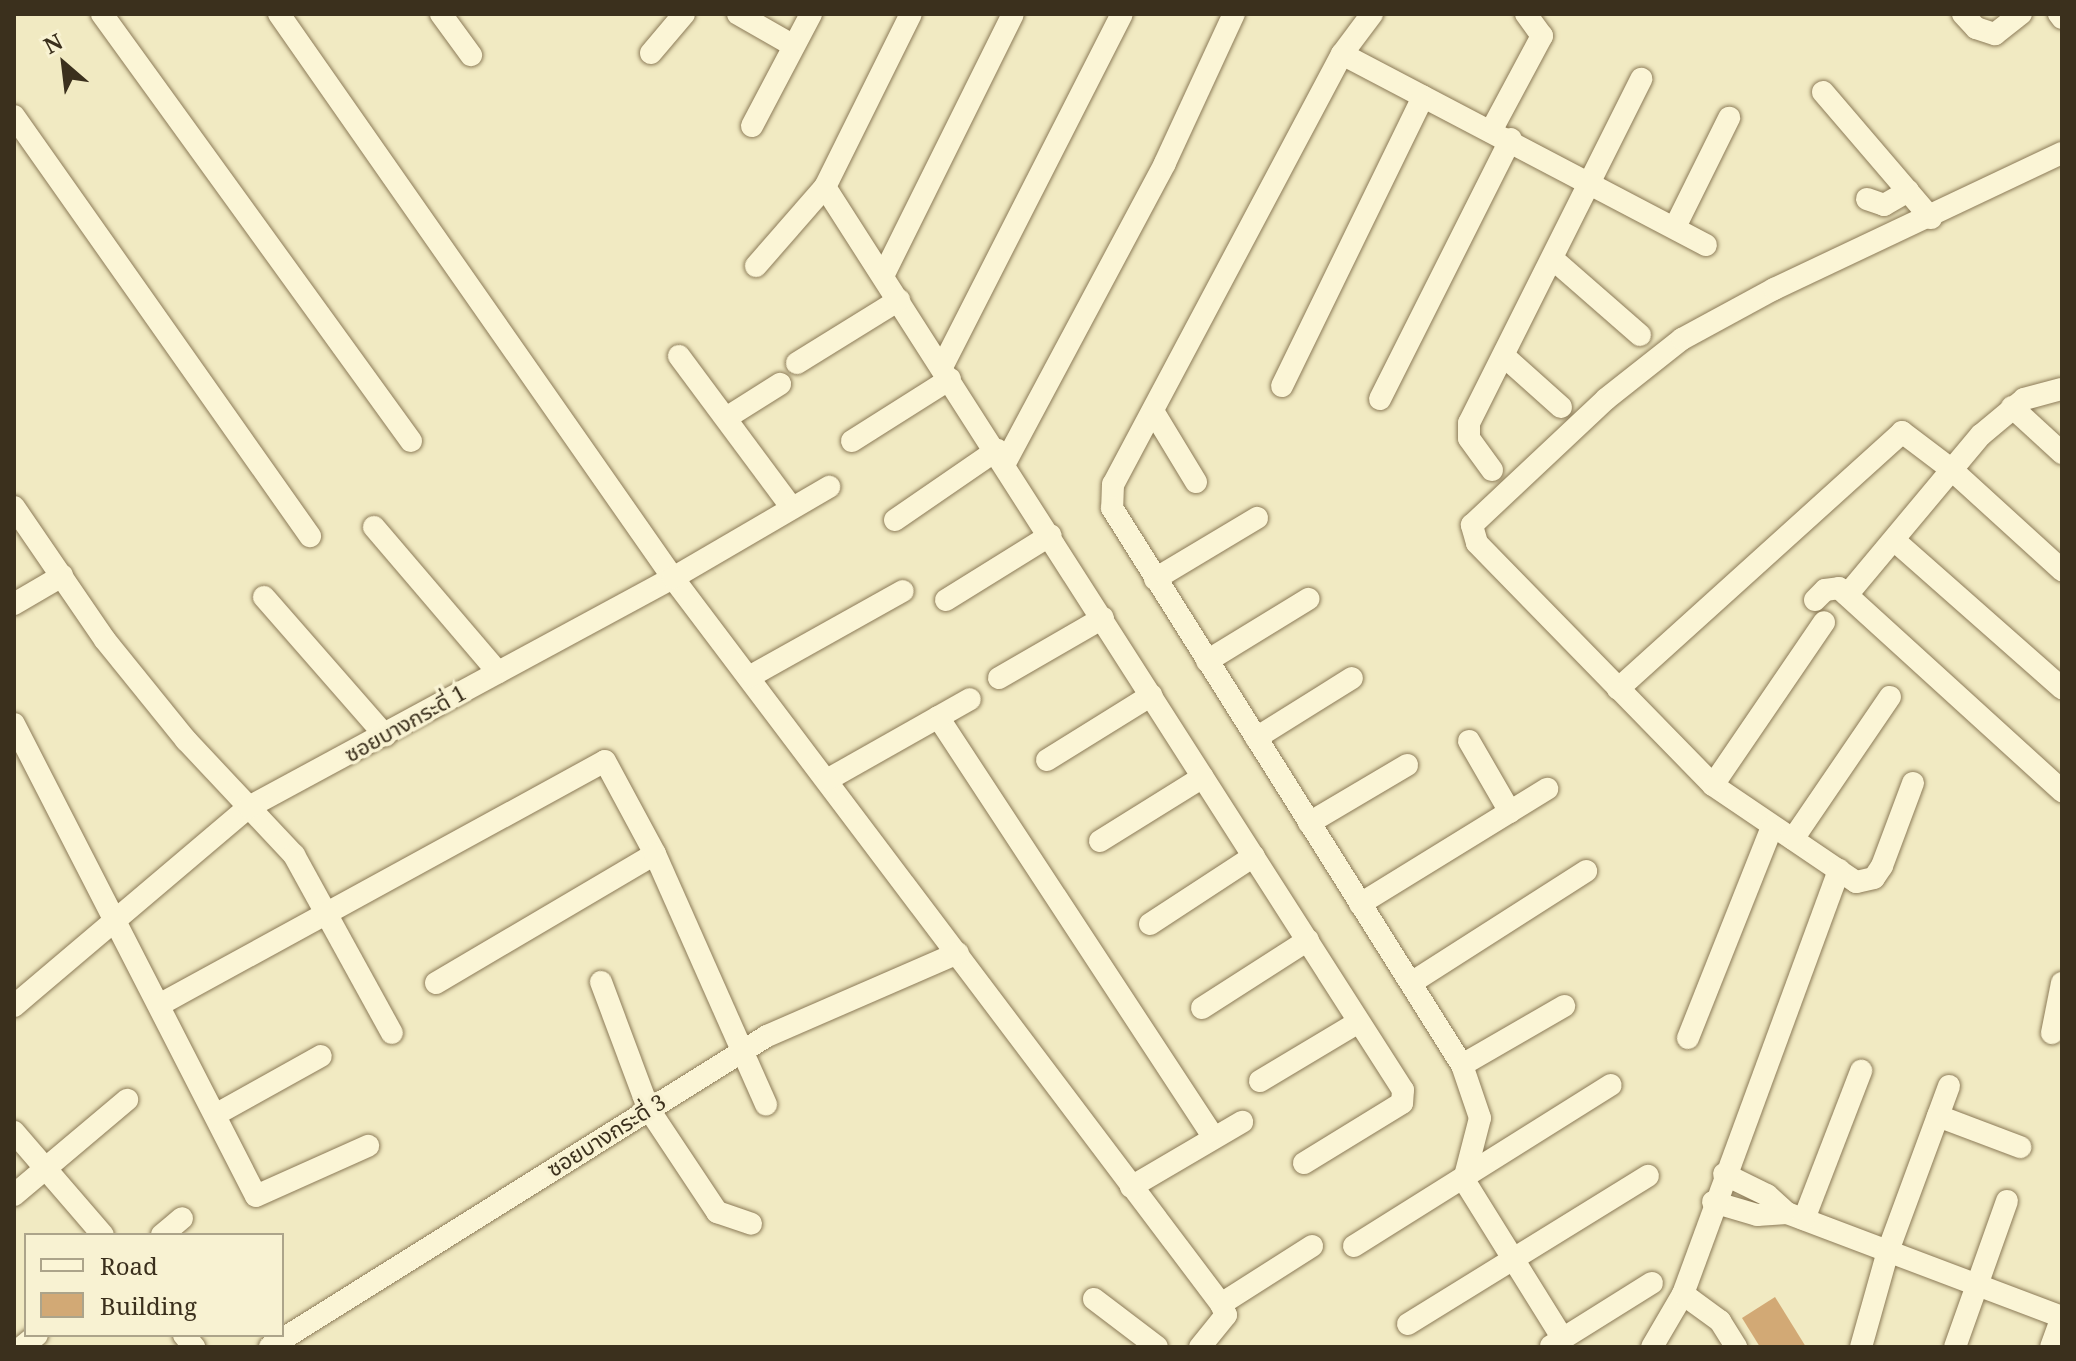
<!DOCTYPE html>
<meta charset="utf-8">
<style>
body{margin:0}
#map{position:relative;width:2076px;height:1361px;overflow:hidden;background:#f1eac2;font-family:"Noto Serif","Noto Sans Thai",serif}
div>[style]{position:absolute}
.building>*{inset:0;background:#d2a975}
.roads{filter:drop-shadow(0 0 2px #8c7b58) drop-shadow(0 0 2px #8c7b58)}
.minor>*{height:22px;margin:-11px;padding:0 11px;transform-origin:11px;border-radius:11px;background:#fbf5d6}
span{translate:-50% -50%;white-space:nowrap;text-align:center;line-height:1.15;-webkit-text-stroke:7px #f8f2d2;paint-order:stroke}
.street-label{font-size:22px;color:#3b301d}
.frame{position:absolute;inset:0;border:16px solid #3b301d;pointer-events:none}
.legend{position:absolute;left:24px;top:1233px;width:260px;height:104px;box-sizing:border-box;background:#f8f2d2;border:2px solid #aca48a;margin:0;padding:10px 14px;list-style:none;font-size:24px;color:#3b301d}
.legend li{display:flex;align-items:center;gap:16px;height:40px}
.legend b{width:40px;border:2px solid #aca48a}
.north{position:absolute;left:24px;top:24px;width:80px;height:80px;-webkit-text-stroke:6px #f8f2d2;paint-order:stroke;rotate:332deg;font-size:22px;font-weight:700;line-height:32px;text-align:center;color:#3b301d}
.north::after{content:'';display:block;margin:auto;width:28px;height:36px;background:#3b301d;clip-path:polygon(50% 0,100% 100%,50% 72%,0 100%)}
</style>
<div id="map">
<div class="building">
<div style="clip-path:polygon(1775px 1297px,1806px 1347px,1760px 1347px,1742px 1318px)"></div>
</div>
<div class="roads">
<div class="minor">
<div style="left:102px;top:14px;width:527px;rotate:54.11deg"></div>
<div style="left:279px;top:14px;width:688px;rotate:55.06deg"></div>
<div style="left:673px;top:578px;width:910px;rotate:52.95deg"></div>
<div style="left:1221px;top:1304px;width:12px;rotate:66deg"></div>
<div style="left:1226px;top:1315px;width:41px;rotate:129.1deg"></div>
<div style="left:441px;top:14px;width:51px;rotate:53.8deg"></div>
<div style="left:738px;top:14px;width:64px;rotate:29.7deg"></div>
<div style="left:1372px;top:14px;width:50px;rotate:126.9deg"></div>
<div style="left:1342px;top:54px;width:487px;rotate:118deg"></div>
<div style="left:1113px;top:484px;width:24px;rotate:92deg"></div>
<div style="left:1112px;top:508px;width:658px;rotate:57.86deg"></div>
<div style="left:1462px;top:1065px;width:56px;rotate:71.2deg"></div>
<div style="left:1480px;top:1118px;width:64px;rotate:104.5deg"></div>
<div style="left:1464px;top:1180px;width:187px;rotate:58.1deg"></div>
<div style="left:1963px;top:14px;width:19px;rotate:47deg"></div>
<div style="left:1976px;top:28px;width:20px;rotate:18deg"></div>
<div style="left:1995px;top:34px;width:33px;rotate:-38deg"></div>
<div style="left:2059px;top:14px;width:5px;rotate:53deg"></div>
<div style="left:651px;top:53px;width:51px;rotate:-49.8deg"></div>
<div style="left:1342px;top:54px;width:411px;rotate:27.7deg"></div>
<div style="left:1823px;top:92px;width:166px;rotate:49.4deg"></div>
<div style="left:14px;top:116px;width:514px;rotate:54.83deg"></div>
<div style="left:752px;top:126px;width:127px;rotate:-62.2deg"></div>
<div style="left:1491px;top:131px;width:108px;rotate:-61.8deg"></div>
<div style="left:1542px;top:36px;width:27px;rotate:-126deg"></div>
<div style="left:825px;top:187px;width:1072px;rotate:57.38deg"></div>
<div style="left:1403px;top:1090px;width:13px;rotate:94deg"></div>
<div style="left:1402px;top:1103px;width:115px;rotate:148.5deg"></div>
<div style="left:1867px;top:199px;width:18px;rotate:19deg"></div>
<div style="left:1884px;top:205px;width:28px;rotate:-30deg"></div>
<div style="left:1675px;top:227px;width:122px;rotate:-63.6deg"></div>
<div style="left:1554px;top:260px;width:114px;rotate:41.1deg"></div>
<div style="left:756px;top:266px;width:105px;rotate:-48.9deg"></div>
<div style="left:825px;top:187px;width:193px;rotate:-63.6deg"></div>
<div style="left:883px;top:276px;width:292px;rotate:-63.6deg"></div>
<div style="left:679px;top:356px;width:189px;rotate:53.4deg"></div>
<div style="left:1505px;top:357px;width:75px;rotate:41.8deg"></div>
<div style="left:797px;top:363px;width:120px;rotate:-31.7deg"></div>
<div style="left:942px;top:367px;width:396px;rotate:-63deg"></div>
<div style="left:1282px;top:386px;width:322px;rotate:-64deg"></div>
<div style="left:1380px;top:399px;width:291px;rotate:-63.3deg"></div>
<div style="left:2012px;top:407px;width:68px;rotate:42.6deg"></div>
<div style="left:1153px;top:411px;width:83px;rotate:58.8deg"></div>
<div style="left:726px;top:418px;width:64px;rotate:-32.2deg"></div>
<div style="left:852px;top:441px;width:116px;rotate:-32.3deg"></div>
<div style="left:1005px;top:463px;width:340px;rotate:-61.9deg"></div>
<div style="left:1165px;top:163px;width:164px;rotate:-65.2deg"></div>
<div style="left:1492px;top:470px;width:39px;rotate:-126deg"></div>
<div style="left:1469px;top:438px;width:15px;rotate:-90deg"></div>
<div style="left:1469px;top:423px;width:385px;rotate:-63.4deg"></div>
<div style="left:14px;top:507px;width:161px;rotate:55.6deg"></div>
<div style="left:105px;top:640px;width:129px;rotate:51deg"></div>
<div style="left:186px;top:740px;width:158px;rotate:46.8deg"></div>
<div style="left:294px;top:855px;width:203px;rotate:61.2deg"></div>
<div style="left:895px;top:520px;width:124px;rotate:-34.5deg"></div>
<div style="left:374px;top:527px;width:191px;rotate:49.5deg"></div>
<div style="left:1894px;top:540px;width:224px;rotate:41.4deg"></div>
<div style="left:1155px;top:579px;width:119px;rotate:-30.9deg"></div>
<div style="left:1847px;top:595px;width:209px;rotate:-50.1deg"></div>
<div style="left:1981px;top:435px;width:56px;rotate:-39.9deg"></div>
<div style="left:2024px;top:399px;width:39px;rotate:-15deg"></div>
<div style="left:264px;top:597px;width:184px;rotate:48.8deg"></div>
<div style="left:946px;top:600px;width:123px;rotate:-31.8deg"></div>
<div style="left:1815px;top:600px;width:14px;rotate:-45deg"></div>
<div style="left:1825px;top:590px;width:14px;rotate:-8deg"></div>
<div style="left:1839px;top:588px;width:302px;rotate:42.3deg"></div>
<div style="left:14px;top:604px;width:56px;rotate:-30.3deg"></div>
<div style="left:1207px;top:661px;width:119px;rotate:-31.5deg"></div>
<div style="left:749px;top:677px;width:176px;rotate:-29.2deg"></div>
<div style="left:999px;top:678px;width:120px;rotate:-30deg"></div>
<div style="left:1618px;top:689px;width:383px;rotate:-42.1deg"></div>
<div style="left:1902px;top:432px;width:63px;rotate:37.2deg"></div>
<div style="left:1952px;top:470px;width:149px;rotate:42.3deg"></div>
<div style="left:938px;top:717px;width:503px;rotate:56.75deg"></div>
<div style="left:14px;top:724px;width:530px;rotate:62.86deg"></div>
<div style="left:256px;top:1196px;width:123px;rotate:-24.1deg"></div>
<div style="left:1256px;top:738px;width:113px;rotate:-32deg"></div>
<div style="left:1469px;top:741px;width:82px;rotate:60deg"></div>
<div style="left:1047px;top:760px;width:123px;rotate:-31.8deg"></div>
<div style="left:827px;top:780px;width:164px;rotate:-29.5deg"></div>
<div style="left:1913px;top:783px;width:89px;rotate:110.5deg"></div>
<div style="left:1882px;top:866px;width:14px;rotate:124deg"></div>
<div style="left:1874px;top:878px;width:18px;rotate:167deg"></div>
<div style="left:1856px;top:882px;width:173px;rotate:-145.9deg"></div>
<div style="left:1713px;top:785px;width:338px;rotate:-134.3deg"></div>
<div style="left:1477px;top:543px;width:19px;rotate:-106deg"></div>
<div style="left:1472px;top:525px;width:184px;rotate:-43.2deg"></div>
<div style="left:1606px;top:399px;width:97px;rotate:-38.3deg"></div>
<div style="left:1682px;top:339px;width:105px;rotate:-28.5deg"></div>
<div style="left:1774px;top:289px;width:318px;rotate:-25.3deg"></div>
<div style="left:1713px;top:785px;width:197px;rotate:-55.7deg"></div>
<div style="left:1309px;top:823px;width:114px;rotate:-30.6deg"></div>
<div style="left:1793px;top:839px;width:172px;rotate:-55.7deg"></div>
<div style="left:1100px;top:841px;width:121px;rotate:-31.9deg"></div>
<div style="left:1360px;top:904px;width:220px;rotate:-31.6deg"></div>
<div style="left:1150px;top:924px;width:124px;rotate:-33.2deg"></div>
<div style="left:601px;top:982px;width:134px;rotate:69.5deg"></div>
<div style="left:648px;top:1108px;width:125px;rotate:56.4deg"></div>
<div style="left:717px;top:1212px;width:36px;rotate:19deg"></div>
<div style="left:436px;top:983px;width:254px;rotate:-30.5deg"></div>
<div style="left:1411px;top:983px;width:208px;rotate:-32.6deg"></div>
<div style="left:159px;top:1005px;width:508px;rotate:-28.68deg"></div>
<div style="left:605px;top:761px;width:106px;rotate:61.7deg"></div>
<div style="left:655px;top:854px;width:274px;rotate:66.1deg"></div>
<div style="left:14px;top:1006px;width:308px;rotate:-40.3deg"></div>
<div style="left:249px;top:807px;width:482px;rotate:-28.4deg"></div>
<div style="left:673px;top:578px;width:181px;rotate:-30.3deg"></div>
<div style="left:1202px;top:1008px;width:126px;rotate:-32.7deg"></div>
<div style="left:2052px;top:1033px;width:51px;rotate:-78.7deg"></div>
<div style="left:1688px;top:1038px;width:227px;rotate:-68.3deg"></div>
<div style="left:1462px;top:1065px;width:118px;rotate:-30deg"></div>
<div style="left:1260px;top:1081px;width:113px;rotate:-30.9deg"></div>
<div style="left:215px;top:1115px;width:121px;rotate:-29.1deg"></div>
<div style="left:1938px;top:1116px;width:88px;rotate:20.7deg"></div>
<div style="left:14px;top:1132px;width:136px;rotate:49.2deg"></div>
<div style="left:1724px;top:1174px;width:48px;rotate:26deg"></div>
<div style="left:1767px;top:1195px;width:27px;rotate:42deg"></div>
<div style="left:1787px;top:1213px;width:294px;rotate:20.7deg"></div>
<div style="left:1131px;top:1187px;width:129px;rotate:-30.4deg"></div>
<div style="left:14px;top:1195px;width:148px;rotate:-40.1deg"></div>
<div style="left:1713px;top:1202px;width:46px;rotate:16.5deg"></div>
<div style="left:1757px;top:1215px;width:30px;rotate:-4deg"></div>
<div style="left:1804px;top:1219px;width:159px;rotate:-68.9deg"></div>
<div style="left:162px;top:1235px;width:26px;rotate:-40deg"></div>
<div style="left:1354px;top:1246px;width:303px;rotate:-32.1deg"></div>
<div style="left:1683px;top:1294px;width:46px;rotate:36.1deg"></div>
<div style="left:1720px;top:1321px;width:31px;rotate:58deg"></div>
<div style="left:1094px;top:1299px;width:79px;rotate:37.3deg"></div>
<div style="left:1221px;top:1304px;width:108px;rotate:-32.5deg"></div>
<div style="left:1408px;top:1324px;width:282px;rotate:-31.7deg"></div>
<div style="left:184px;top:1335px;width:16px;rotate:50deg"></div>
<div style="left:1551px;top:1346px;width:119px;rotate:-32deg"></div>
<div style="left:22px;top:1347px;width:19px;rotate:-39deg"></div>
<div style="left:270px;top:1347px;width:586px;rotate:-32.04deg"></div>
<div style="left:767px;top:1036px;width:208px;rotate:-23.5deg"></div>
<div style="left:1652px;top:1347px;width:61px;rotate:-59.7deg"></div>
<div style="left:1683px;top:1294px;width:452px;rotate:-69.8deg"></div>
<div style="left:1861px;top:1347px;width:100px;rotate:-74.3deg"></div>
<div style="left:1888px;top:1251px;width:176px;rotate:-69.7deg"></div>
<div style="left:1955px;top:1347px;width:155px;rotate:-70.4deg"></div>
<div style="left:2051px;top:1347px;width:32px;rotate:-70deg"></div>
</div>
</div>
<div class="street-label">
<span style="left:405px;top:723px;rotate:-29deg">ซอยบางกระดี่ 1</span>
<span style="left:606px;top:1135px;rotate:-32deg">ซอยบางกระดี่ 3</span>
</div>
<div class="frame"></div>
<ul class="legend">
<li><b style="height:10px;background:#fbf5d6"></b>Road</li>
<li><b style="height:22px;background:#d2a975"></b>Building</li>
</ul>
<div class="north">N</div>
</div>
